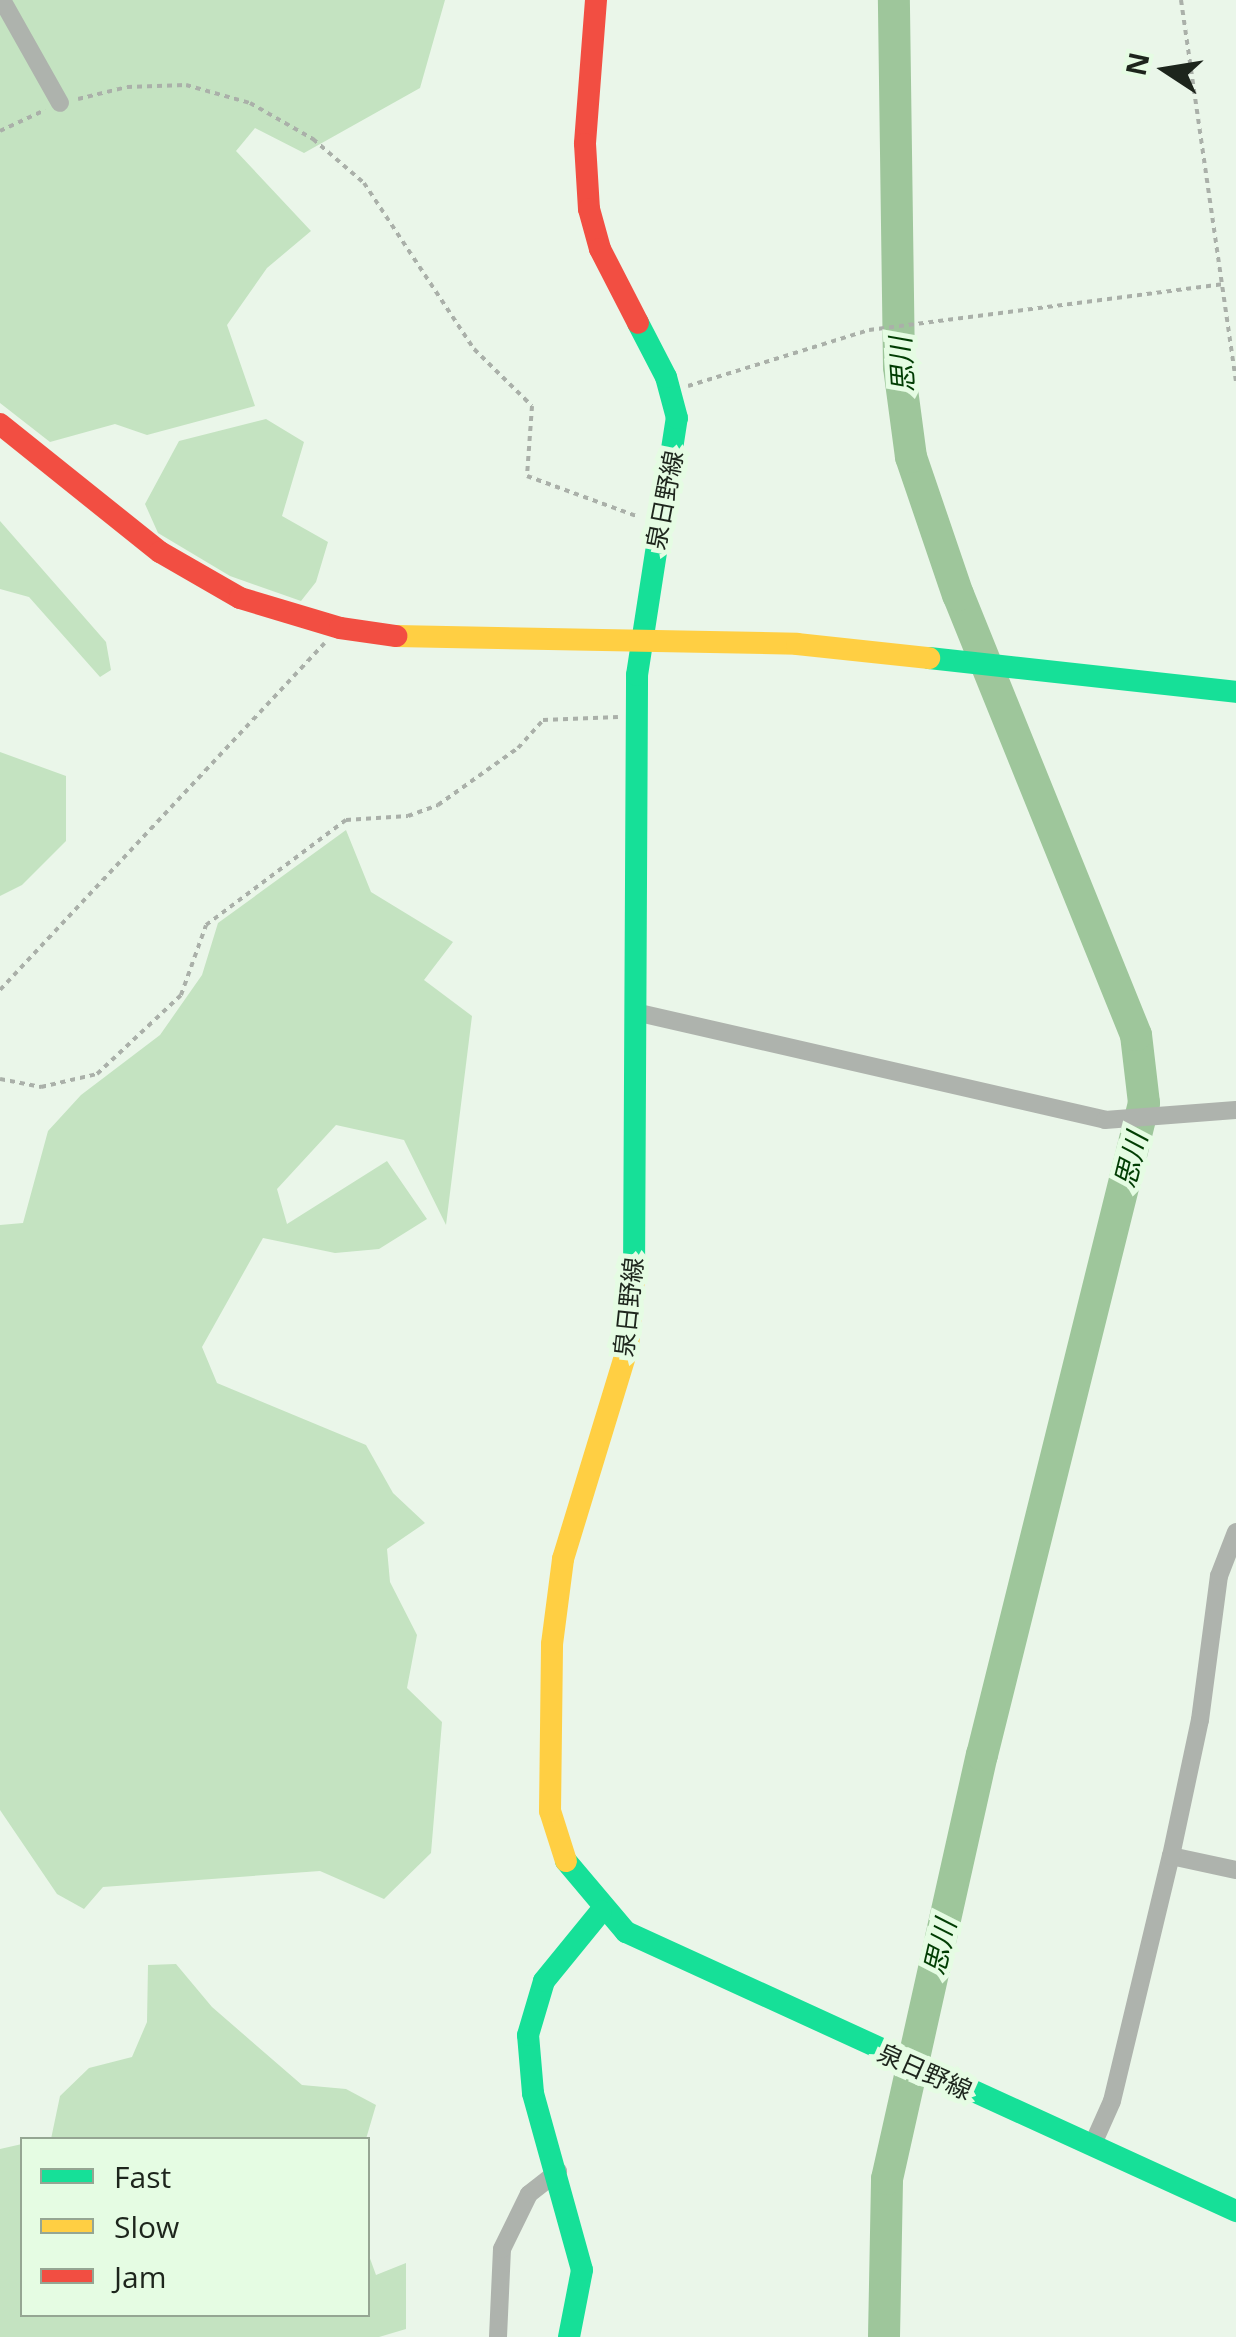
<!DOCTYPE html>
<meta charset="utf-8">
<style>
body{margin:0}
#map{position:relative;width:1236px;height:2337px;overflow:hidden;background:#eaf6e9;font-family:"Open Sans","Noto Sans JP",sans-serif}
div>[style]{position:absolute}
.green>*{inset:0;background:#c4e3c1}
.river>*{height:32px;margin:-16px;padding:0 16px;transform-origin:16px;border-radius:16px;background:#9ec69b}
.path>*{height:4px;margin-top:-2px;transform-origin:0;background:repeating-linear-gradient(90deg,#aab0a9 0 5px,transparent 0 10px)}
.street>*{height:18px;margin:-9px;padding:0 9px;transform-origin:9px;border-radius:9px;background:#aeb3ad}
.fast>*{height:22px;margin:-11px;padding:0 11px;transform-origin:11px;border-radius:11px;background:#16e098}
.slow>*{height:22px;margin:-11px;padding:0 11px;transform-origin:11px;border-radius:11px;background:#ffcf43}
.jam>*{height:22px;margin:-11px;padding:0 11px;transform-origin:11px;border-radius:11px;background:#f24e42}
span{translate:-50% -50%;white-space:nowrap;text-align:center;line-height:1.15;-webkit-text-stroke:10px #e5fce3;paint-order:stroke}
.street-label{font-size:25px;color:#1d251c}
.water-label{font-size:28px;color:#013d03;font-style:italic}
.legend{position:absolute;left:20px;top:2137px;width:350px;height:180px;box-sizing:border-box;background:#e5fce3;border:2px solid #95a693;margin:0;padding:12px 18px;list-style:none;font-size:30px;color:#1d251c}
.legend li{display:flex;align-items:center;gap:20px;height:50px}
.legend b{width:50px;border:2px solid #95a693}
.north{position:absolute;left:1116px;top:20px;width:100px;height:100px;-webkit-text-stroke:8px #e5fce3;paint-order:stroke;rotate:282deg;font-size:28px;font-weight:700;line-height:40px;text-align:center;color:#1d251c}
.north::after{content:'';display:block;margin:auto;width:35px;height:45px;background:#1d251c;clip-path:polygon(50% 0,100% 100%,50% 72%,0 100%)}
</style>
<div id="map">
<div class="green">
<div style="clip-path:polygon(0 0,445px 0,420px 88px,304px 153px,255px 128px,236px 151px,311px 231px,267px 268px,227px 325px,255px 406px,147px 435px,115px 424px,50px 442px,0 403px)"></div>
<div style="clip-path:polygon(266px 419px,304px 442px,282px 516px,328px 542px,316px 582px,301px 601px,230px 576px,158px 533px,145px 504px,179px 441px)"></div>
<div style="clip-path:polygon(0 521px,106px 642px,111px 670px,100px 677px,29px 597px,0 589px)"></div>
<div style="clip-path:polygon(0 752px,66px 776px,66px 841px,22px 885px,0 896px)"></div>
<div style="clip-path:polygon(346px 830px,371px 892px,453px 942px,424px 980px,472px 1016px,446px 1225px,404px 1140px,336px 1125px,277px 1189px,287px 1224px,387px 1161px,427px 1219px,379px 1249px,335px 1253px,263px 1238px,202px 1347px,217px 1383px,366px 1445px,393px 1493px,425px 1523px,387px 1549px,390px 1582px,417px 1635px,407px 1688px,442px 1722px,431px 1853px,384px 1899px,320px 1871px,103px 1887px,84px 1909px,57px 1894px,0 1810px,0 1225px,23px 1223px,48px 1131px,81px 1095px,160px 1035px,202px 975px,218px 923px)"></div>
<div style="clip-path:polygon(176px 1964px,212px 2007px,302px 2085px,346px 2089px,376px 2105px,366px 2139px,51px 2139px,60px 2096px,89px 2068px,132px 2057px,147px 2022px,148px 1965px)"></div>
<div style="clip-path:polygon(22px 2144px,22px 2314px,368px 2314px,368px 2253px,376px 2275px,406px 2263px,406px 2329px,379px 2337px,0 2337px,0 2149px)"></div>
</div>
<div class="river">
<div style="left:884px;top:2337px;width:158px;rotate:-88.9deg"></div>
<div style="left:887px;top:2179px;width:435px;rotate:-77.4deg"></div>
<div style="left:982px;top:1755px;width:672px;rotate:-76.05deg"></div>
<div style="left:1144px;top:1103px;width:68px;rotate:-96.7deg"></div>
<div style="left:1136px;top:1035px;width:475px;rotate:-112deg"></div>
<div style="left:958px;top:595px;width:146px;rotate:-108.8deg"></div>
<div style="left:911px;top:457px;width:91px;rotate:-97.6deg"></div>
<div style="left:899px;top:367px;width:367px;rotate:-90.8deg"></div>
</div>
<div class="path">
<div style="left:1181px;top:0;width:387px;rotate:81.8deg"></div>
<div style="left:78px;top:99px;width:50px;rotate:-13.8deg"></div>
<div style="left:127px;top:87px;width:59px;rotate:-1.9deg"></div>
<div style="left:186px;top:85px;width:66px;rotate:15.7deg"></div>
<div style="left:250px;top:103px;width:73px;rotate:29.7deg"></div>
<div style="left:313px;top:139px;width:67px;rotate:40.8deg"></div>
<div style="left:364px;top:183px;width:199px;rotate:56.5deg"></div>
<div style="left:474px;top:349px;width:81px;rotate:44.5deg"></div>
<div style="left:532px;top:406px;width:70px;rotate:94.1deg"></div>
<div style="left:527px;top:476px;width:119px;rotate:20.1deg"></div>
<div style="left:0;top:131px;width:50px;rotate:-25deg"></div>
<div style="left:688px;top:386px;width:189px;rotate:-17.2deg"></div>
<div style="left:869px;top:330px;width:356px;rotate:-7.4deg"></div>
<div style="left:0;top:990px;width:475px;rotate:-46.9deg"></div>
<div style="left:0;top:1079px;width:42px;rotate:11deg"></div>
<div style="left:41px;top:1087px;width:57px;rotate:-13.1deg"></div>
<div style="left:97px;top:1074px;width:115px;rotate:-43.2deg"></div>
<div style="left:181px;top:995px;width:74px;rotate:-70.3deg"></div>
<div style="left:206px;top:925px;width:175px;rotate:-36.9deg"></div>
<div style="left:346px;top:820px;width:62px;rotate:-3.7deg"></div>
<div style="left:408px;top:816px;width:32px;rotate:-20deg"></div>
<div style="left:438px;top:805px;width:98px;rotate:-35.5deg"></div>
<div style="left:518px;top:748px;width:38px;rotate:-48deg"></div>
<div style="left:543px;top:720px;width:75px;rotate:-2.3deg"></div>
</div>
<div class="street">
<div style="left:2px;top:0;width:118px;rotate:60.6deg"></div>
<div style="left:635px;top:1012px;width:482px;rotate:12.9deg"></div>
<div style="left:1105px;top:1120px;width:131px;rotate:-4.4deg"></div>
<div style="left:1171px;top:1856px;width:66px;rotate:12.2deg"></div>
<div style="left:1092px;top:2146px;width:49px;rotate:-66deg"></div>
<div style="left:1112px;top:2101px;width:252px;rotate:-76.5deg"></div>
<div style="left:1171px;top:1856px;width:139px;rotate:-78deg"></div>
<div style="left:1200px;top:1720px;width:145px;rotate:-82.5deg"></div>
<div style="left:1219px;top:1576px;width:47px;rotate:-68.9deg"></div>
<div style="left:498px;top:2337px;width:88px;rotate:-87.4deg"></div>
<div style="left:502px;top:2249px;width:61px;rotate:-63.9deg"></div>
<div style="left:529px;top:2194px;width:37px;rotate:-38deg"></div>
</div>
<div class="fast">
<div style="left:929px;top:658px;width:309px;rotate:6.3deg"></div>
<div style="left:634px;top:1277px;width:602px;rotate:-89.71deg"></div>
<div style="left:637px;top:675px;width:260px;rotate:-81.2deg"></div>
<div style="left:677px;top:418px;width:42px;rotate:-105deg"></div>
<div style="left:666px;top:377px;width:61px;rotate:-117.4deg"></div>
<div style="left:566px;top:1861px;width:93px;rotate:49.8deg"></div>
<div style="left:626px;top:1932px;width:671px;rotate:24.58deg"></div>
<div style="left:569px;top:2337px;width:68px;rotate:-79deg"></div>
<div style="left:582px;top:2270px;width:184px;rotate:-105.5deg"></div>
<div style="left:533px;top:2093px;width:58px;rotate:-94.9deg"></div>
<div style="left:528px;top:2035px;width:56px;rotate:-73.5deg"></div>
<div style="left:544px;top:1981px;width:90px;rotate:-50.8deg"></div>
</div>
<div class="slow">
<div style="left:396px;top:636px;width:401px;rotate:1.1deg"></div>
<div style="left:797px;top:644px;width:133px;rotate:6.1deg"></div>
<div style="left:566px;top:1861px;width:52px;rotate:-107.7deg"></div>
<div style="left:550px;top:1811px;width:167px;rotate:-89.3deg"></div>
<div style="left:552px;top:1644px;width:86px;rotate:-82.6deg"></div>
<div style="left:563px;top:1559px;width:223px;rotate:-73deg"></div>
<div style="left:628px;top:1346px;width:69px;rotate:-85deg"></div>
</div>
<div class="jam">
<div style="left:596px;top:0;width:144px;rotate:94.4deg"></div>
<div style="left:585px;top:144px;width:65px;rotate:86.5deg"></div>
<div style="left:589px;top:209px;width:41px;rotate:74.6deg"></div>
<div style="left:600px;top:249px;width:83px;rotate:62.8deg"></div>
<div style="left:0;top:424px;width:205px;rotate:38.7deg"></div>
<div style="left:160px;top:552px;width:92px;rotate:29.9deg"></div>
<div style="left:240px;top:598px;width:104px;rotate:16.7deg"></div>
<div style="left:340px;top:628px;width:57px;rotate:8.1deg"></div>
</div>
<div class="street-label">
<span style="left:664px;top:500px;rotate:-79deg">泉日野線</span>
<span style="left:628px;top:1307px;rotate:-84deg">泉日野線</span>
<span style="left:925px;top:2071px;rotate:24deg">泉日野線</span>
</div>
<div class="water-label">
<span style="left:901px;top:365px;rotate:-94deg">思川</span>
<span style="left:1130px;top:1160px;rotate:-76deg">思川</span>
<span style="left:939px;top:1947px;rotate:-77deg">思川</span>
</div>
<ul class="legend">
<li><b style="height:12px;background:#16e098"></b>Fast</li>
<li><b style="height:12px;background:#ffcf43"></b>Slow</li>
<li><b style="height:12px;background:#f24e42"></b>Jam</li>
</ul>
<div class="north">N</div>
</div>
